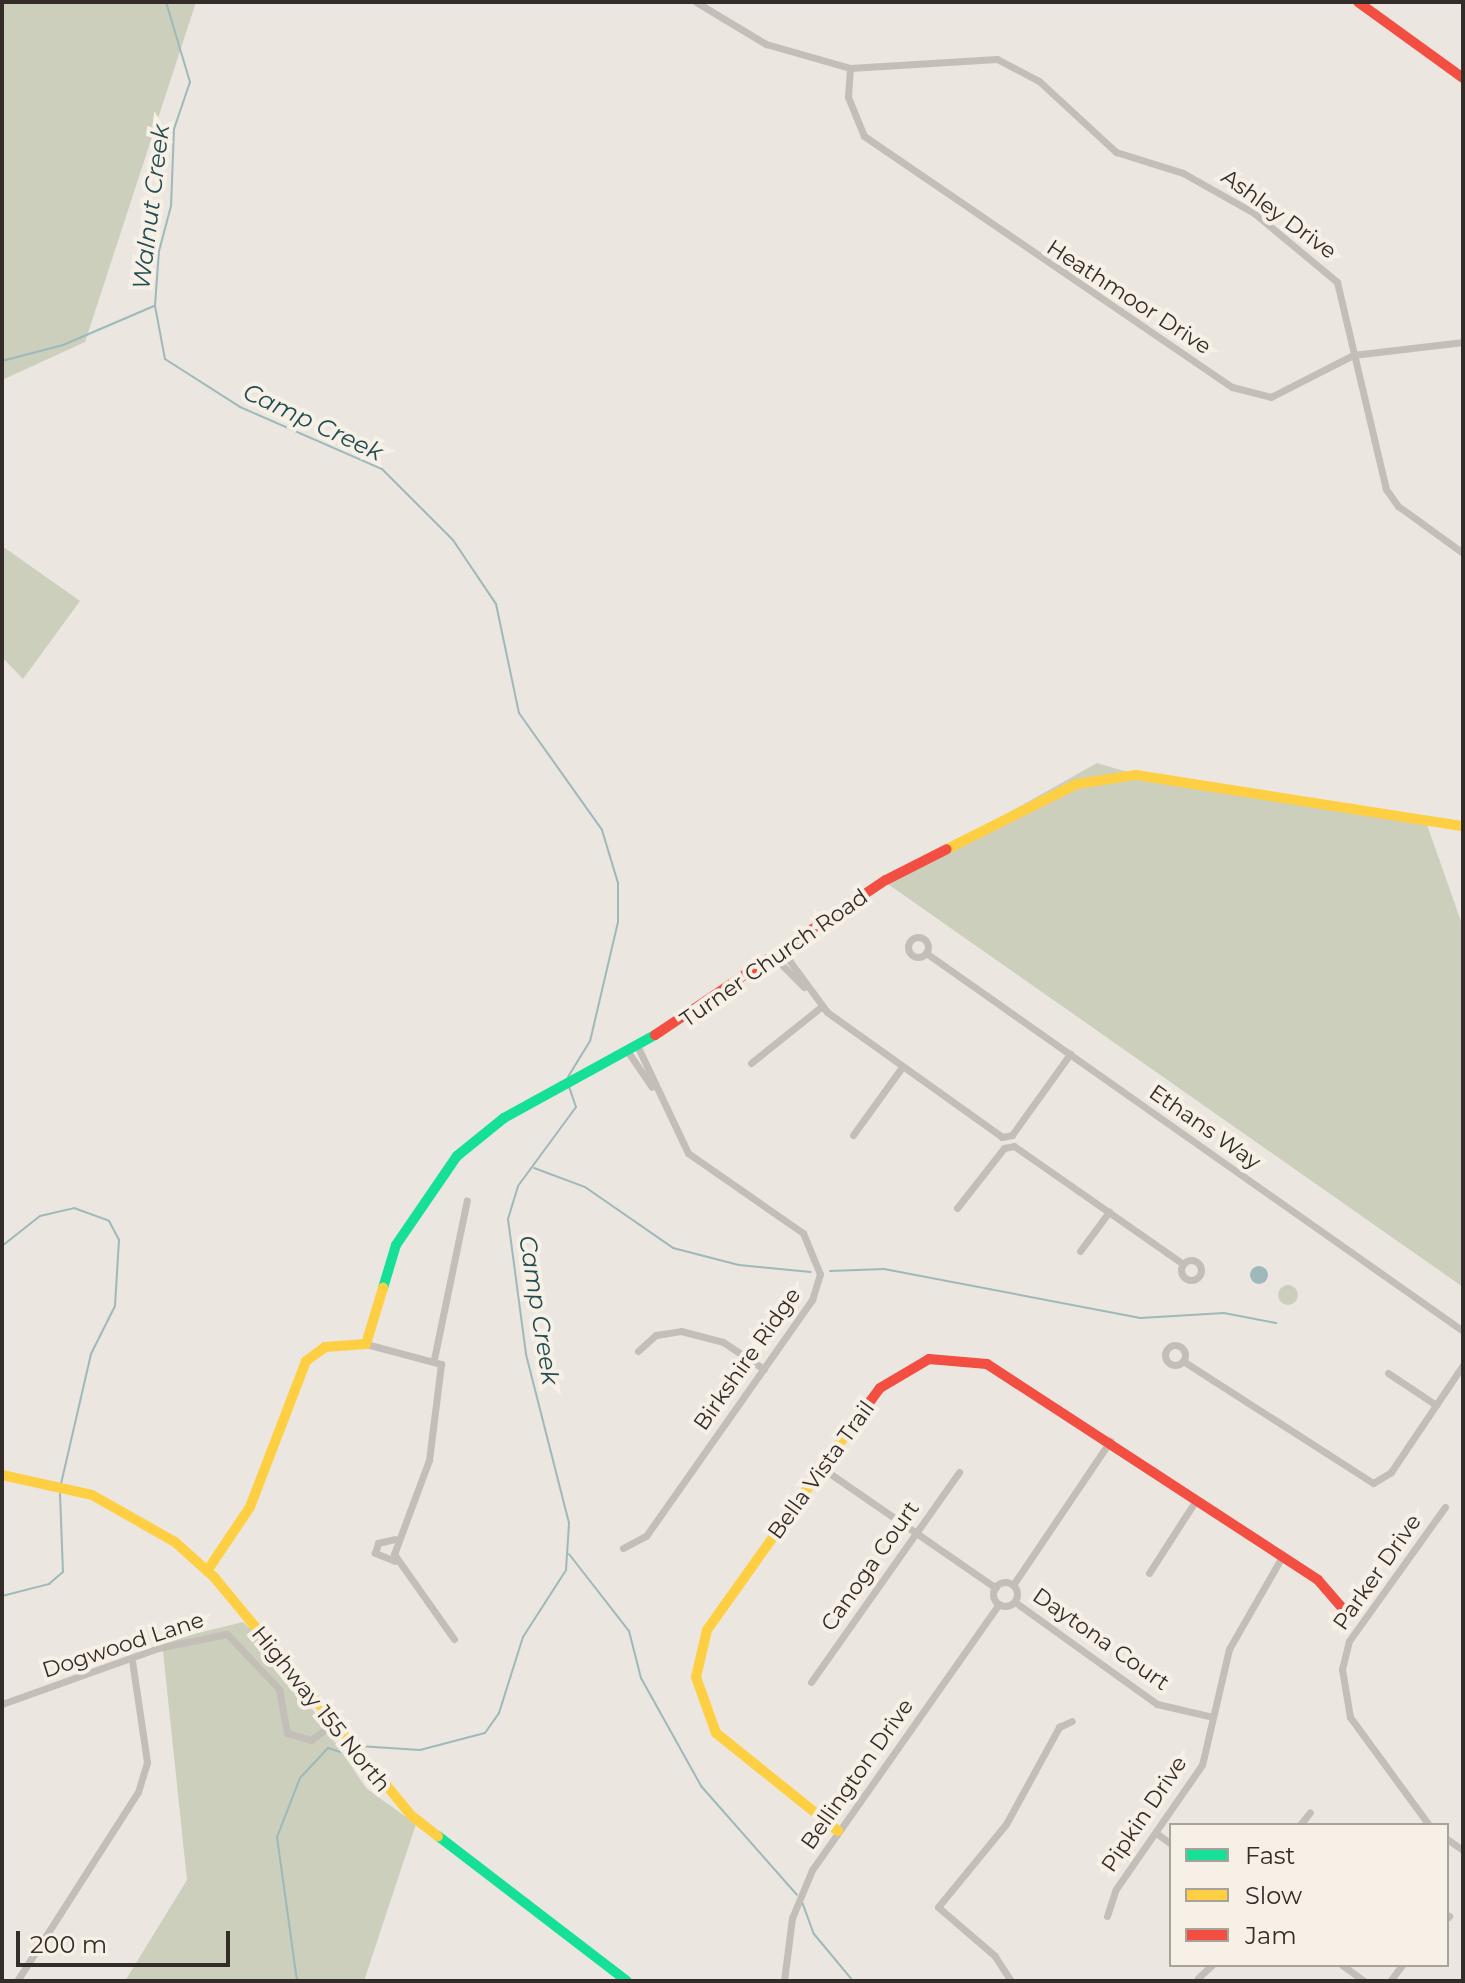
<!DOCTYPE html>
<style>
body{margin:0}
#map{position:relative;width:1465px;height:1983px;overflow:hidden;background:#ebe6e0;font-family:Montserrat,sans-serif}
div>[style]{position:absolute}
.green>*{inset:0;background:#cbcfbb}
.round{border-radius:50%}
.water>*{inset:0;background:#9eb9ba}
.stream>*{height:2px;margin:-1px;padding:0 1px;transform-origin:1px;border-radius:1px;background:#9eb9ba}
.street>*{height:7px;margin:-3.5px;padding:0 3.5px;transform-origin:3.5px;border-radius:3.5px;background:#c4beb9}
.street>.ring{margin:-3.5px;padding:0;box-sizing:content-box;background:none;border:7px solid #c4beb9;border-radius:50%}
.fast>*{height:10px;margin:-5px;padding:0 5px;transform-origin:5px;border-radius:5px;background:#16e098}
.slow>*{height:10px;margin:-5px;padding:0 5px;transform-origin:5px;border-radius:5px;background:#ffcf43}
.jam>*{height:10px;margin:-5px;padding:0 5px;transform-origin:5px;border-radius:5px;background:#f24e42}
span{translate:-50% -50%;white-space:nowrap;text-align:center;line-height:1.15;-webkit-text-stroke:8px #f7f0e7;paint-order:stroke}
.street-label{font-size:22px;color:#342c28}
.water-label{font-size:24px;color:#214d51;font-style:italic}
.frame{position:absolute;inset:0;border:4px solid #342c28;pointer-events:none}
.legend{position:absolute;left:1169px;top:1823px;width:280px;height:144px;box-sizing:border-box;background:#f7f0e7;border:2px solid #a9a29b;margin:0;padding:10px 14px;list-style:none;font-size:24px;color:#342c28}
.legend li{display:flex;align-items:center;gap:16px;height:40px}
.legend b{width:40px;border:2px solid #a9a29b}
.scale{position:absolute;left:16px;top:1931px;width:214px;height:36px;box-sizing:border-box;border:4px solid #342c28;border-top:0;padding-left:10px;font-size:24px;line-height:28px;white-space:nowrap;color:#342c28;-webkit-text-stroke:6px #f7f0e7;paint-order:stroke}
</style>
<div id="map">
<div class="green">
<div style="clip-path:polygon(2px 2px,196px 2px,85px 342px,2px 380px)"></div>
<div style="clip-path:polygon(2px 546px,80px 601px,23px 679px,2px 657px)"></div>
<div style="clip-path:polygon(1097px 763px,1168px 784px,1426px 822px,1463px 927px,1463px 1287px,885px 882px)"></div>
<div class="round" style="left:1278px;top:1285px;width:20px;height:20px"></div>
<div style="clip-path:polygon(243px 1622px,268px 1645px,367px 1789px,416px 1824px,364px 1981px,125px 1981px,187px 1880px,162px 1642px)"></div>
</div>
<div class="water">
<div class="round" style="left:1250px;top:1266px;width:18px;height:18px"></div>
</div>
<div class="stream">
<div style="left:166px;top:2px;width:84px;rotate:73.3deg"></div>
<div style="left:190px;top:82px;width:50px;rotate:108.8deg"></div>
<div style="left:174px;top:129px;width:77px;rotate:92.2deg"></div>
<div style="left:171px;top:206px;width:47px;rotate:104.9deg"></div>
<div style="left:159px;top:251px;width:55px;rotate:94.2deg"></div>
<div style="left:155px;top:306px;width:54px;rotate:79.3deg"></div>
<div style="left:165px;top:359px;width:89px;rotate:32.6deg"></div>
<div style="left:240px;top:407px;width:155px;rotate:23.6deg"></div>
<div style="left:382px;top:469px;width:100px;rotate:45deg"></div>
<div style="left:453px;top:540px;width:77px;rotate:56.1deg"></div>
<div style="left:496px;top:604px;width:111px;rotate:78.1deg"></div>
<div style="left:519px;top:713px;width:143px;rotate:54.6deg"></div>
<div style="left:602px;top:830px;width:55px;rotate:73.2deg"></div>
<div style="left:618px;top:883px;width:39px;rotate:90deg"></div>
<div style="left:618px;top:922px;width:122px;rotate:103.2deg"></div>
<div style="left:590px;top:1041px;width:42px;rotate:121.4deg"></div>
<div style="left:2px;top:361px;width:63px;rotate:-14.7deg"></div>
<div style="left:63px;top:345px;width:99px;rotate:-23.2deg"></div>
<div style="left:534px;top:1168px;width:54px;rotate:20.4deg"></div>
<div style="left:585px;top:1187px;width:107px;rotate:34.7deg"></div>
<div style="left:673px;top:1248px;width:68px;rotate:14.4deg"></div>
<div style="left:739px;top:1265px;width:72px;rotate:5.6deg"></div>
<div style="left:2px;top:1246px;width:48px;rotate:-38.3deg"></div>
<div style="left:40px;top:1216px;width:35px;rotate:-13deg"></div>
<div style="left:74px;top:1208px;width:37px;rotate:20deg"></div>
<div style="left:109px;top:1221px;width:21px;rotate:62deg"></div>
<div style="left:119px;top:1240px;width:66px;rotate:93.5deg"></div>
<div style="left:115px;top:1306px;width:54px;rotate:116.6deg"></div>
<div style="left:91px;top:1354px;width:133px;rotate:103deg"></div>
<div style="left:830px;top:1271px;width:54px;rotate:-2.1deg"></div>
<div style="left:884px;top:1269px;width:261px;rotate:10.8deg"></div>
<div style="left:1140px;top:1318px;width:84px;rotate:-3.4deg"></div>
<div style="left:1224px;top:1313px;width:53px;rotate:10.9deg"></div>
<div style="left:569px;top:1554px;width:98px;rotate:52.1deg"></div>
<div style="left:629px;top:1631px;width:49px;rotate:75.7deg"></div>
<div style="left:641px;top:1678px;width:124px;rotate:60.9deg"></div>
<div style="left:701px;top:1786px;width:145px;rotate:48.6deg"></div>
<div style="left:2px;top:1596px;width:49px;rotate:-14.3deg"></div>
<div style="left:49px;top:1584px;width:18px;rotate:-41deg"></div>
<div style="left:63px;top:1572px;width:78px;rotate:-92.2deg"></div>
<div style="left:359px;top:1746px;width:61px;rotate:3.8deg"></div>
<div style="left:420px;top:1750px;width:67px;rotate:-14.7deg"></div>
<div style="left:485px;top:1733px;width:24px;rotate:-55deg"></div>
<div style="left:499px;top:1713px;width:80px;rotate:-72.5deg"></div>
<div style="left:523px;top:1637px;width:80px;rotate:-57.3deg"></div>
<div style="left:566px;top:1570px;width:47px;rotate:-86.3deg"></div>
<div style="left:569px;top:1523px;width:174px;rotate:-104.3deg"></div>
<div style="left:526px;top:1354px;width:136px;rotate:-97.6deg"></div>
<div style="left:508px;top:1219px;width:34px;rotate:-73deg"></div>
<div style="left:518px;top:1186px;width:98px;rotate:-53.7deg"></div>
<div style="left:576px;top:1107px;width:21px;rotate:-109deg"></div>
<div style="left:801px;top:1899px;width:37px;rotate:70deg"></div>
<div style="left:814px;top:1934px;width:61px;rotate:50.3deg"></div>
<div style="left:297px;top:1981px;width:145px;rotate:-97.9deg"></div>
<div style="left:277px;top:1837px;width:63px;rotate:-68.7deg"></div>
<div style="left:300px;top:1778px;width:41px;rotate:-47deg"></div>
<div style="left:328px;top:1748px;width:13px;rotate:18deg"></div>
</div>
<div class="street">
<div style="left:696px;top:2px;width:82px;rotate:31deg"></div>
<div style="left:766px;top:44px;width:87px;rotate:15.9deg"></div>
<div style="left:850px;top:68px;width:147px;rotate:-3.5deg"></div>
<div style="left:997px;top:59px;width:47px;rotate:27.6deg"></div>
<div style="left:1039px;top:81px;width:105px;rotate:42.7deg"></div>
<div style="left:1116px;top:152px;width:70px;rotate:17.4deg"></div>
<div style="left:1183px;top:173px;width:81px;rotate:29.4deg"></div>
<div style="left:1254px;top:213px;width:108px;rotate:39.7deg"></div>
<div style="left:1337px;top:282px;width:213px;rotate:76.7deg"></div>
<div style="left:1386px;top:489px;width:21px;rotate:55deg"></div>
<div style="left:1398px;top:506px;width:80px;rotate:35.9deg"></div>
<div style="left:850px;top:68px;width:29px;rotate:94deg"></div>
<div style="left:848px;top:97px;width:42px;rotate:67.7deg"></div>
<div style="left:864px;top:136px;width:445px;rotate:34.3deg"></div>
<div style="left:1232px;top:387px;width:40px;rotate:14.4deg"></div>
<div style="left:1271px;top:397px;width:92px;rotate:-27.1deg"></div>
<div style="left:1353px;top:355px;width:111px;rotate:-6.7deg"></div>
<div class="ring" style="left:908px;top:937px;width:13px;height:13px"></div>
<div style="left:783px;top:952px;width:74px;rotate:53.7deg"></div>
<div style="left:827px;top:1012px;width:215px;rotate:35.5deg"></div>
<div style="left:926px;top:953px;width:657px;rotate:35.14deg"></div>
<div style="left:775px;top:958px;width:41px;rotate:45deg"></div>
<div style="left:628px;top:1052px;width:42px;rotate:55.6deg"></div>
<div style="left:751px;top:1063px;width:90px;rotate:-38.7deg"></div>
<div style="left:853px;top:1135px;width:84px;rotate:-54.2deg"></div>
<div style="left:1002px;top:1137px;width:10px;rotate:-11deg"></div>
<div style="left:1012px;top:1135px;width:100px;rotate:-54.4deg"></div>
<div style="left:1014px;top:1146px;width:206px;rotate:34.9deg"></div>
<div style="left:957px;top:1208px;width:76px;rotate:-51.9deg"></div>
<div style="left:1004px;top:1148px;width:10px;rotate:-11deg"></div>
<div style="left:1080px;top:1251px;width:49px;rotate:-53.4deg"></div>
<div class="ring" style="left:1181px;top:1260px;width:13px;height:13px"></div>
<div style="left:366px;top:1344px;width:78px;rotate:14.9deg"></div>
<div style="left:441px;top:1364px;width:97px;rotate:97.1deg"></div>
<div style="left:429px;top:1460px;width:100px;rotate:110.4deg"></div>
<div style="left:394px;top:1554px;width:104px;rotate:54.8deg"></div>
<div class="ring" style="left:1165px;top:1345px;width:13px;height:13px"></div>
<div style="left:638px;top:1351px;width:24px;rotate:-42deg"></div>
<div style="left:656px;top:1335px;width:25px;rotate:-9deg"></div>
<div style="left:681px;top:1331px;width:43px;rotate:14.7deg"></div>
<div style="left:723px;top:1342px;width:49px;rotate:33.4deg"></div>
<div style="left:434px;top:1359px;width:162px;rotate:-78.3deg"></div>
<div style="left:1183px;top:1361px;width:226px;rotate:32.7deg"></div>
<div style="left:1373px;top:1483px;width:21px;rotate:-31deg"></div>
<div style="left:1391px;top:1472px;width:129px;rotate:-56.1deg"></div>
<div style="left:1388px;top:1373px;width:58px;rotate:33.7deg"></div>
<div style="left:822px;top:1468px;width:211px;rotate:34.6deg"></div>
<div style="left:623px;top:1548px;width:26px;rotate:-28deg"></div>
<div style="left:646px;top:1536px;width:289px;rotate:-54.9deg"></div>
<div style="left:812px;top:1300px;width:27px;rotate:-73deg"></div>
<div style="left:820px;top:1274px;width:44px;rotate:-112.5deg"></div>
<div style="left:803px;top:1233px;width:140px;rotate:-145.2deg"></div>
<div style="left:688px;top:1153px;width:117px;rotate:-115.3deg"></div>
<div style="left:395px;top:1561px;width:22px;rotate:-158deg"></div>
<div style="left:375px;top:1553px;width:10px;rotate:-73deg"></div>
<div style="left:378px;top:1543px;width:17px;rotate:-13deg"></div>
<div style="left:1149px;top:1573px;width:87px;rotate:-57.2deg"></div>
<div class="ring" style="left:993px;top:1582px;width:17px;height:17px"></div>
<div style="left:1013px;top:1585px;width:174px;rotate:-56deg"></div>
<div style="left:1015px;top:1602px;width:175px;rotate:35.7deg"></div>
<div style="left:1157px;top:1704px;width:57px;rotate:13.1deg"></div>
<div style="left:811px;top:1682px;width:257px;rotate:-54.8deg"></div>
<div style="left:2px;top:1704px;width:166px;rotate:-19.7deg"></div>
<div style="left:158px;top:1648px;width:70px;rotate:-11.5deg"></div>
<div style="left:227px;top:1634px;width:76px;rotate:46.6deg"></div>
<div style="left:279px;top:1689px;width:45px;rotate:79.7deg"></div>
<div style="left:287px;top:1733px;width:25px;rotate:16deg"></div>
<div style="left:311px;top:1740px;width:25px;rotate:-37deg"></div>
<div style="left:1300px;top:1825px;width:16px;rotate:-52deg"></div>
<div style="left:1429px;top:1825px;width:134px;rotate:-126.2deg"></div>
<div style="left:1350px;top:1717px;width:49px;rotate:-99.5deg"></div>
<div style="left:1342px;top:1669px;width:29px;rotate:-76deg"></div>
<div style="left:1349px;top:1641px;width:165px;rotate:-54.4deg"></div>
<div style="left:1156px;top:1833px;width:19px;rotate:36deg"></div>
<div style="left:1447px;top:1839px;width:19px;rotate:35deg"></div>
<div style="left:1107px;top:1916px;width:28px;rotate:-72deg"></div>
<div style="left:1116px;top:1889px;width:151px;rotate:-55.3deg"></div>
<div style="left:1202px;top:1765px;width:119px;rotate:-76.9deg"></div>
<div style="left:1229px;top:1649px;width:106px;rotate:-60.1deg"></div>
<div style="left:1447px;top:1918px;width:3px;rotate:-45deg"></div>
<div style="left:1342px;top:1965px;width:27px;rotate:36deg"></div>
<div style="left:1198px;top:1978px;width:19px;rotate:-43deg"></div>
<div style="left:17px;top:1981px;width:224px;rotate:-57.4deg"></div>
<div style="left:138px;top:1792px;width:31px;rotate:-73deg"></div>
<div style="left:147px;top:1762px;width:103px;rotate:-98.4deg"></div>
<div style="left:784px;top:1981px;width:64px;rotate:-82.8deg"></div>
<div style="left:792px;top:1918px;width:52px;rotate:-67.4deg"></div>
<div style="left:812px;top:1870px;width:325px;rotate:-54.9deg"></div>
<div style="left:1011px;top:1981px;width:30px;rotate:-123deg"></div>
<div style="left:995px;top:1956px;width:75px;rotate:-139.3deg"></div>
<div style="left:938px;top:1907px;width:107px;rotate:-50.7deg"></div>
<div style="left:1006px;top:1824px;width:111px;rotate:-61.3deg"></div>
<div style="left:1059px;top:1727px;width:14px;rotate:-25deg"></div>
<div style="left:1390px;top:1981px;width:20px;rotate:-53deg"></div>
</div>
<div class="fast">
<div style="left:383px;top:1288px;width:45px;rotate:-73.2deg"></div>
<div style="left:396px;top:1245px;width:108px;rotate:-55.6deg"></div>
<div style="left:457px;top:1156px;width:60px;rotate:-39deg"></div>
<div style="left:504px;top:1118px;width:172px;rotate:-28.8deg"></div>
<div style="left:438px;top:1836px;width:238px;rotate:37.5deg"></div>
</div>
<div class="slow">
<div style="left:947px;top:849px;width:145px;rotate:-26.6deg"></div>
<div style="left:1077px;top:784px;width:60px;rotate:-8.7deg"></div>
<div style="left:1136px;top:775px;width:331px;rotate:8.9deg"></div>
<div style="left:2px;top:1475px;width:92px;rotate:12.5deg"></div>
<div style="left:92px;top:1495px;width:95px;rotate:29.5deg"></div>
<div style="left:175px;top:1542px;width:52px;rotate:41.9deg"></div>
<div style="left:214px;top:1577px;width:310px;rotate:50.4deg"></div>
<div style="left:412px;top:1816px;width:33px;rotate:38deg"></div>
<div style="left:207px;top:1571px;width:77px;rotate:-56.1deg"></div>
<div style="left:250px;top:1507px;width:156px;rotate:-69deg"></div>
<div style="left:306px;top:1361px;width:24px;rotate:-36deg"></div>
<div style="left:325px;top:1347px;width:41px;rotate:-4.2deg"></div>
<div style="left:366px;top:1344px;width:59px;rotate:-73.1deg"></div>
<div style="left:838px;top:1831px;width:156px;rotate:-141.2deg"></div>
<div style="left:716px;top:1733px;width:59px;rotate:-109.7deg"></div>
<div style="left:696px;top:1677px;width:48px;rotate:-76.8deg"></div>
<div style="left:707px;top:1630px;width:255px;rotate:-54.6deg"></div>
</div>
<div class="jam">
<div style="left:1358px;top:2px;width:130px;rotate:35.9deg"></div>
<div style="left:655px;top:1035px;width:278px;rotate:-33.9deg"></div>
<div style="left:886px;top:880px;width:68px;rotate:-26.9deg"></div>
<div style="left:855px;top:1422px;width:42px;rotate:-53.7deg"></div>
<div style="left:880px;top:1388px;width:57px;rotate:-30.6deg"></div>
<div style="left:929px;top:1359px;width:58px;rotate:4.9deg"></div>
<div style="left:987px;top:1364px;width:395px;rotate:33.1deg"></div>
<div style="left:1318px;top:1580px;width:40px;rotate:49deg"></div>
</div>
<div class="street-label">
<span style="left:1279px;top:214px;rotate:36deg">Ashley Drive</span>
<span style="left:1129px;top:297px;rotate:33deg">Heathmoor Drive</span>
<span style="left:774px;top:958px;rotate:-35deg">Turner Church Road</span>
<span style="left:1205px;top:1127px;rotate:35deg">Ethans Way</span>
<span style="left:747px;top:1359px;rotate:-55deg">Birkshire Ridge</span>
<span style="left:821px;top:1470px;rotate:-54deg">Bella Vista Trail</span>
<span style="left:870px;top:1566px;rotate:-55deg">Canoga Court</span>
<span style="left:1377px;top:1572px;rotate:-55deg">Parker Drive</span>
<span style="left:1101px;top:1639px;rotate:35deg">Daytona Court</span>
<span style="left:123px;top:1645px;rotate:-18deg">Dogwood Lane</span>
<span style="left:321px;top:1709px;rotate:51deg">Highway 155 North</span>
<span style="left:857px;top:1774px;rotate:-55deg">Bellington Drive</span>
<span style="left:1144px;top:1814px;rotate:-56deg">Pipkin Drive</span>
</div>
<div class="water-label">
<span style="left:151px;top:207px;rotate:-83deg">Walnut Creek</span>
<span style="left:313px;top:422px;rotate:25deg">Camp Creek</span>
<span style="left:539px;top:1310px;rotate:81deg">Camp Creek</span>
</div>
<div class="frame"></div>
<ul class="legend">
<li><b style="height:10px;background:#16e098"></b>Fast</li>
<li><b style="height:10px;background:#ffcf43"></b>Slow</li>
<li><b style="height:10px;background:#f24e42"></b>Jam</li>
</ul>
<div class="scale">200 m</div>
</div>
